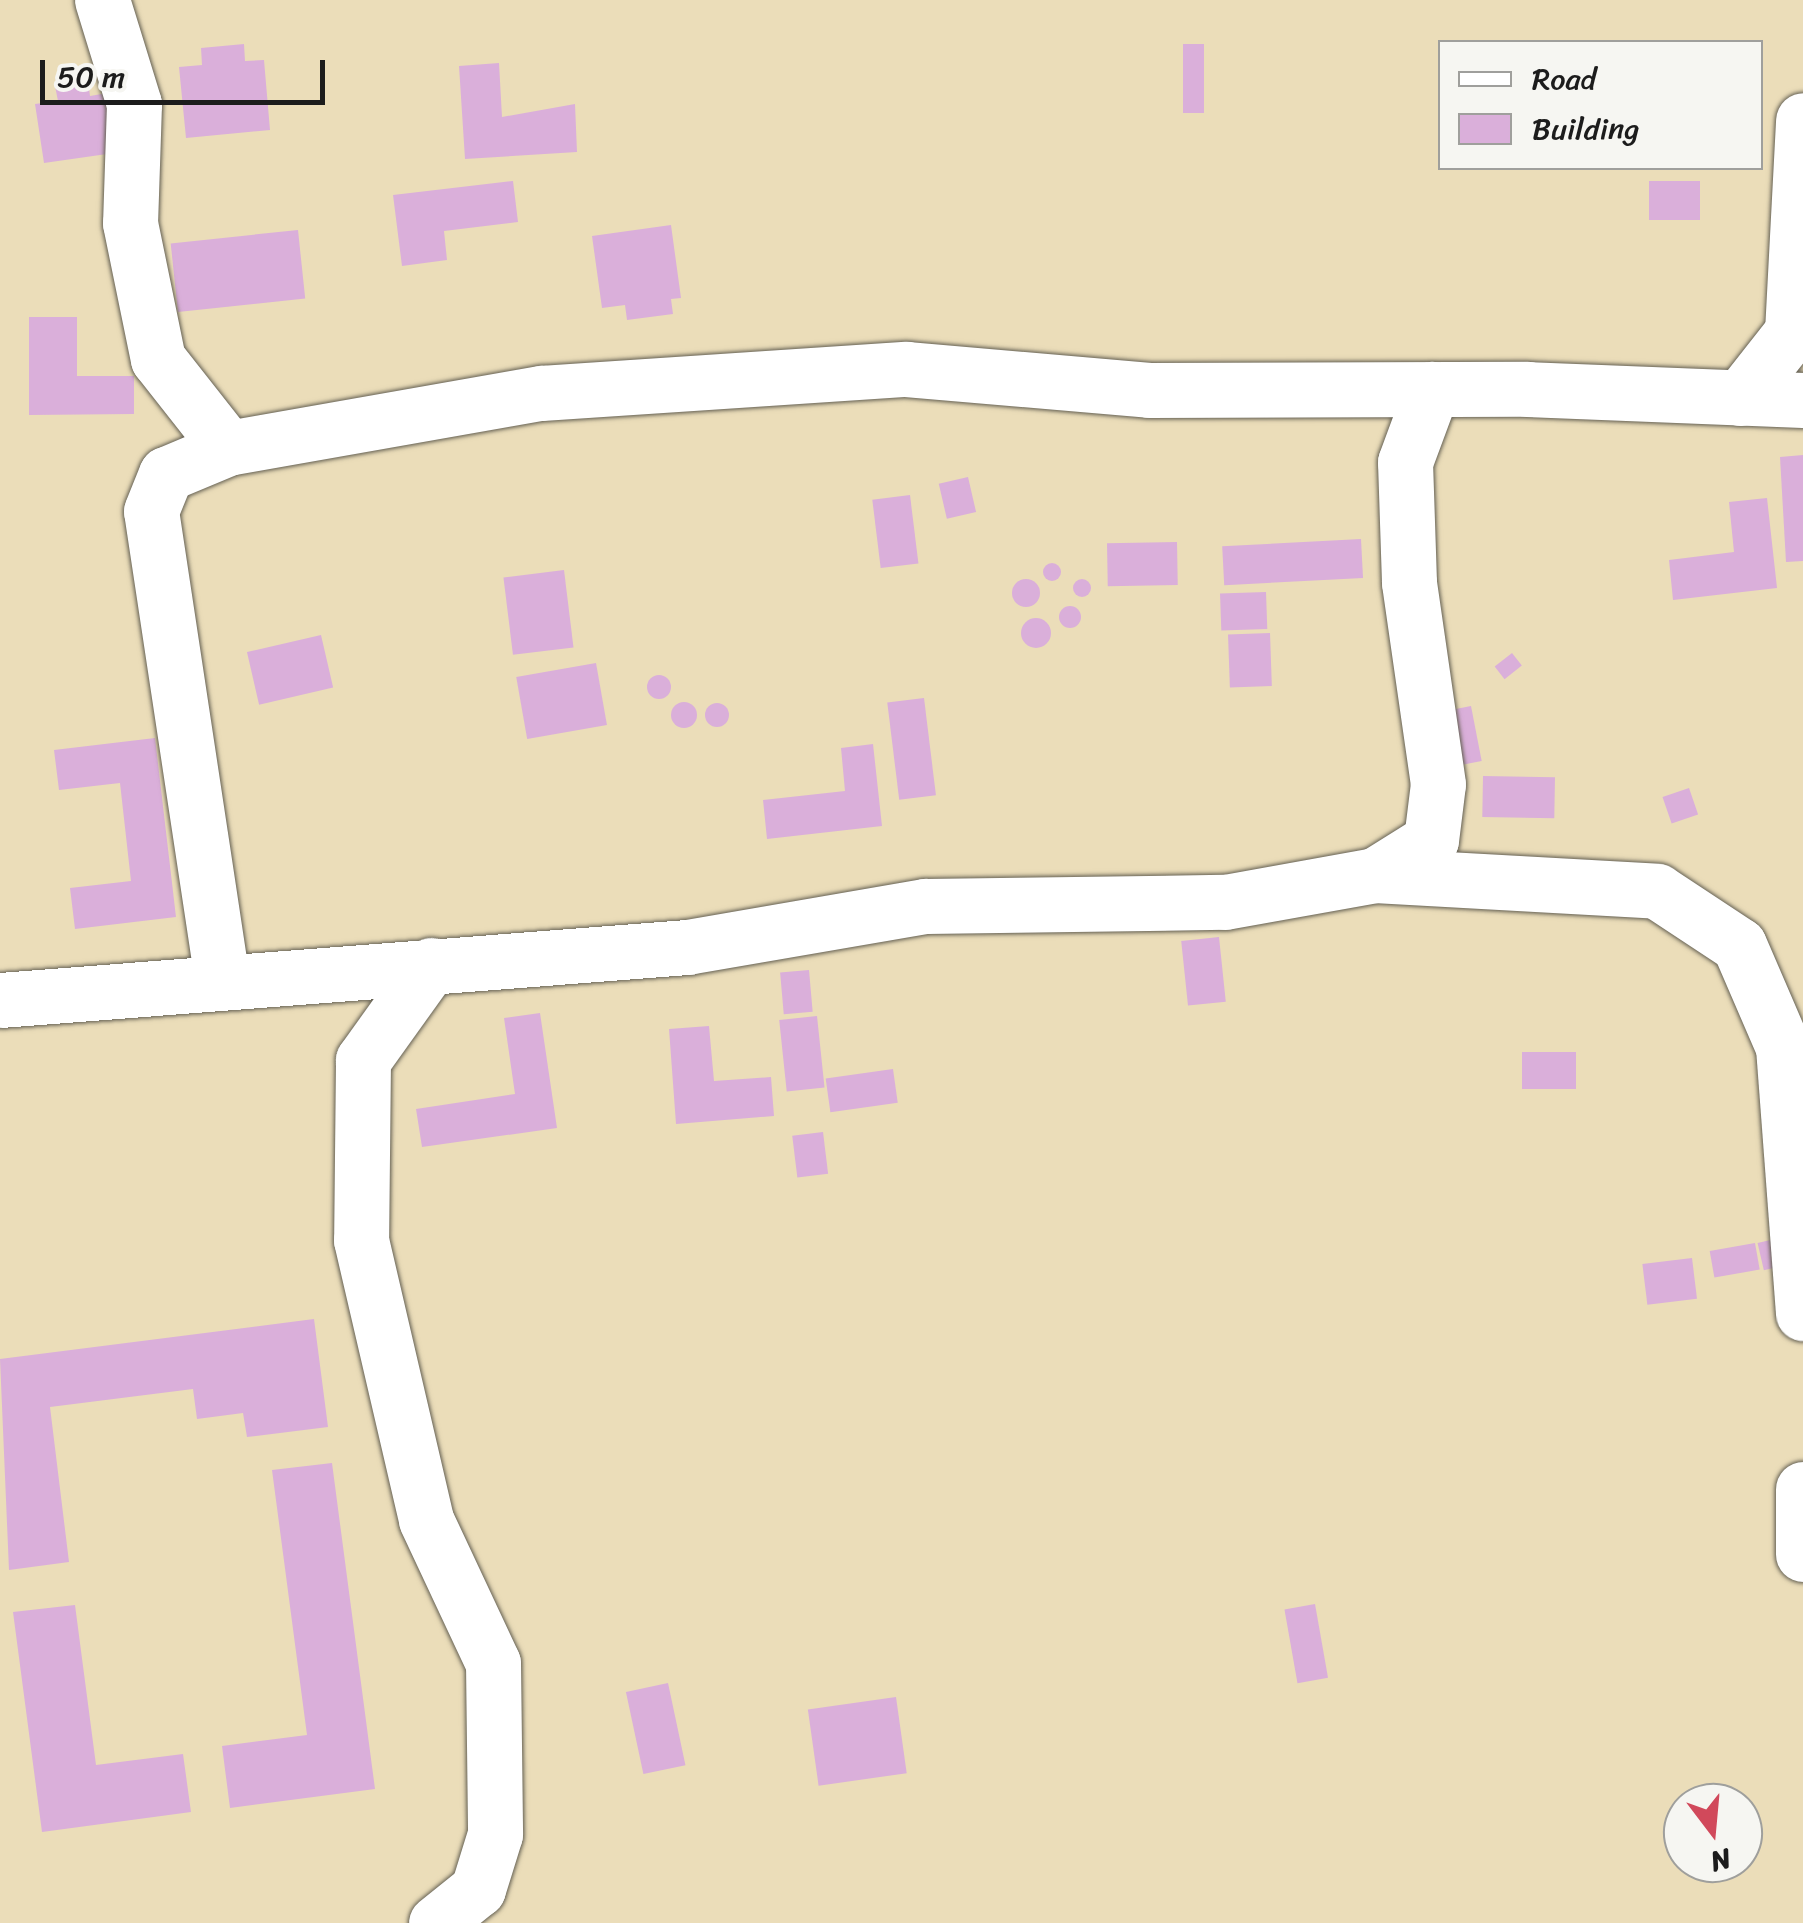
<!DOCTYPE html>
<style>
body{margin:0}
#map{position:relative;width:1803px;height:1923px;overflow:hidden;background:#ebddb9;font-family:Sriracha,sans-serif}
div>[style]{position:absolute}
.building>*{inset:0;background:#daafda;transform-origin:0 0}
.round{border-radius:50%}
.roads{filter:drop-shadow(0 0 2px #646053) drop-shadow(0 0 2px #646053)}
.minor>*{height:55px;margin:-27.5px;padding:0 27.5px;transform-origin:27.5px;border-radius:27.5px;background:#fff}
span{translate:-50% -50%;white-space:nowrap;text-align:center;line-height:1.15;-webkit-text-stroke:10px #f6f6f2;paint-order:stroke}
.legend{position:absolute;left:1438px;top:40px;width:325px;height:130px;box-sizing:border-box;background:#f6f6f2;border:2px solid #9f9f9c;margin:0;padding:12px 18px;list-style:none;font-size:30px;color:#1c1c1c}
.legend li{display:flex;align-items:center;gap:20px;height:50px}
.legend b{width:50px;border:2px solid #9f9f9c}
.north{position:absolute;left:1663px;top:1783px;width:100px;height:100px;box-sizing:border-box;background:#f6f6f2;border:2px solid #9f9f9c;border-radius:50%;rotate:164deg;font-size:28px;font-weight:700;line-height:40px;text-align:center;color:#1c1c1c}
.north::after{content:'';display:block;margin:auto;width:35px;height:45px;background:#d1495b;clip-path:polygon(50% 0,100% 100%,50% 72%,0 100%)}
.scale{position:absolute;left:40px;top:60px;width:285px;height:45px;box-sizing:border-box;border:5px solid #1c1c1c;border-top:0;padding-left:12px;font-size:30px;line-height:35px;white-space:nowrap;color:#1c1c1c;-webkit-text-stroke:8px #f6f6f2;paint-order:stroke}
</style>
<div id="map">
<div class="building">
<div style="clip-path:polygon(244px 44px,245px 61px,264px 60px,270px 130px,186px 138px,179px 67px,202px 65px,201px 48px)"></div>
<div style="left:1183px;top:44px;width:21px;height:69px"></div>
<div style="clip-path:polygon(499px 63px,502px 117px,575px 104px,577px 152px,465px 159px,459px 66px)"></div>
<div style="clip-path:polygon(88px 81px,90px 96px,113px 92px,121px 152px,44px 163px,35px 104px,58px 101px,55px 86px)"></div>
<div style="clip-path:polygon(513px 181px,518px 222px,444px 231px,447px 260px,402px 266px,393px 195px)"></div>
<div style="left:1649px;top:181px;width:51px;height:39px"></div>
<div style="clip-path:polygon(671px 225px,681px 298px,671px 299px,673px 314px,627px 320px,625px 305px,602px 308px,592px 236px)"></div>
<div style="left:298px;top:230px;width:69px;height:128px;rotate:84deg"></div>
<div style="clip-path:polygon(29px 317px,77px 317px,77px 376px,134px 376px,134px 414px,29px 415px)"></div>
<div style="clip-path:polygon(1803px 455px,1803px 561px,1786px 562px,1780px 457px)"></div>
<div style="left:968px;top:477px;width:36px;height:30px;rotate:77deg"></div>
<div style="left:910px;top:495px;width:69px;height:38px;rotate:83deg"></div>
<div style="clip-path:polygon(1767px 498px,1777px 588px,1673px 600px,1669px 560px,1734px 552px,1729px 502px)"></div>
<div style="left:1361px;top:539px;width:39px;height:139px;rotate:87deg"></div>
<div style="left:1177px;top:542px;width:43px;height:70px;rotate:89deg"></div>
<div class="round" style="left:1043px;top:563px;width:18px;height:18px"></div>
<div style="left:564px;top:570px;width:78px;height:61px;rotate:83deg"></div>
<div class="round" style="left:1012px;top:579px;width:28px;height:28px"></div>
<div class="round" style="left:1073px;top:579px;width:18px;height:18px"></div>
<div style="left:1266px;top:592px;width:37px;height:46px;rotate:88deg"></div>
<div class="round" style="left:1059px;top:606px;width:22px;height:22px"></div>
<div class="round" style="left:1021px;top:618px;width:30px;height:30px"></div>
<div style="left:1270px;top:633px;width:53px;height:42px;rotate:88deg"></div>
<div style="left:321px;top:635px;width:54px;height:76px;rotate:77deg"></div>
<div style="left:1512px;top:653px;width:16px;height:22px;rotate:52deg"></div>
<div style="left:596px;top:663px;width:63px;height:81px;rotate:80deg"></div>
<div class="round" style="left:647px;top:675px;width:24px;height:24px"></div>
<div style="left:924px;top:698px;width:98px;height:37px;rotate:83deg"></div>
<div class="round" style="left:671px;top:702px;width:26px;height:26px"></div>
<div class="round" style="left:705px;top:703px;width:24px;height:24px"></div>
<div style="left:1471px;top:706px;width:56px;height:26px;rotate:79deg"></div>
<div style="clip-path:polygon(155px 738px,176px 917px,75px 929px,70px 888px,131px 881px,120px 783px,59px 790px,54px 750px)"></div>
<div style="clip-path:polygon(873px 744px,882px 826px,767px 839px,763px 800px,845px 791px,841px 748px)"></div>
<div style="left:1483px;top:776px;width:72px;height:41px;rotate:1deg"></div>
<div style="left:1689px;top:788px;width:28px;height:28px;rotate:71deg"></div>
<div style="left:1219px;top:937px;width:65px;height:38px;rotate:84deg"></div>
<div style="left:809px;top:970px;width:42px;height:29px;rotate:85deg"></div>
<div style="clip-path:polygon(540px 1013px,557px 1128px,422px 1147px,416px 1109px,515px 1094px,504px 1018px)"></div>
<div style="left:817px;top:1016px;width:72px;height:38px;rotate:84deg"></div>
<div style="clip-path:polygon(709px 1026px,714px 1081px,771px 1077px,774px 1116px,676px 1124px,669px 1029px)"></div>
<div style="left:1576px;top:1052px;width:37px;height:54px;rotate:90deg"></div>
<div style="left:893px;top:1069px;width:34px;height:68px;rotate:82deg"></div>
<div style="left:823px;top:1132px;width:42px;height:31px;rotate:83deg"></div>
<div style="left:1779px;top:1238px;width:28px;height:22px;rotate:77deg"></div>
<div style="left:1755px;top:1243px;width:27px;height:46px;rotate:80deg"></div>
<div style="left:1692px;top:1258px;width:41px;height:50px;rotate:83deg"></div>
<div style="clip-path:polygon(314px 1319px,328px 1427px,247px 1437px,243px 1413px,197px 1419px,193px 1389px,50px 1407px,69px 1562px,9px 1570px,0 1359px)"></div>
<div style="clip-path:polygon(332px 1463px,375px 1789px,230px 1808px,222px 1746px,307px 1735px,272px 1470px)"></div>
<div style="left:1315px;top:1604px;width:75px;height:31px;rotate:80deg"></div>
<div style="clip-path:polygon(75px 1605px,96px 1765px,183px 1754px,191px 1812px,42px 1832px,13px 1612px)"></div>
<div style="left:668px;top:1683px;width:84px;height:43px;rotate:78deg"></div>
<div style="left:896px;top:1697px;width:77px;height:89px;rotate:82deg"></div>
</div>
<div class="roads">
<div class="minor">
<div style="left:102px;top:0;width:109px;rotate:72.9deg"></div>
<div style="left:134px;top:104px;width:119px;rotate:91.9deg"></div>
<div style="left:130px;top:223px;width:139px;rotate:78.4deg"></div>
<div style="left:158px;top:359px;width:113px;rotate:51.8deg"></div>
<div style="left:1740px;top:398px;width:84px;rotate:-51.8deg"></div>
<div style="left:1792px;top:332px;width:212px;rotate:-87deg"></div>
<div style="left:1375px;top:875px;width:282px;rotate:3.2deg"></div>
<div style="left:1657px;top:891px;width:98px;rotate:33.4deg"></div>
<div style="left:1739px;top:945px;width:111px;rotate:66.7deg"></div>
<div style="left:1783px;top:1047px;width:267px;rotate:85.7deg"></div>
<div style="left:431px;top:965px;width:117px;rotate:125.6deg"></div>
<div style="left:363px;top:1060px;width:180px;rotate:90.6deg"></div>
<div style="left:361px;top:1240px;width:287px;rotate:76.9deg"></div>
<div style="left:426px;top:1520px;width:158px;rotate:64.9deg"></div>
<div style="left:493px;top:1663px;width:171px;rotate:89.3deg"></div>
<div style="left:495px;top:1834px;width:58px;rotate:107.2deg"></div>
<div style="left:478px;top:1889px;width:54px;rotate:141deg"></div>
<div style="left:222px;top:980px;width:474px;rotate:-98.6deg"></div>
<div style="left:151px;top:511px;width:40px;rotate:-68deg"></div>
<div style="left:166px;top:474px;width:67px;rotate:-22.8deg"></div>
<div style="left:228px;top:448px;width:318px;rotate:-10deg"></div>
<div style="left:541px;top:393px;width:366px;rotate:-3.8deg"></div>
<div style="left:906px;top:369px;width:244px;rotate:4.9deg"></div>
<div style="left:1149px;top:390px;width:378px;rotate:-0.2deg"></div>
<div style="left:1527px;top:389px;width:276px;rotate:2.3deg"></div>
<div style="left:0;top:1000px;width:689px;rotate:-4.41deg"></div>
<div style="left:687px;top:947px;width:242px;rotate:-9.8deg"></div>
<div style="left:925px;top:906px;width:300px;rotate:-0.8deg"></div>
<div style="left:1225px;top:902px;width:152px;rotate:-10.2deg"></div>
<div style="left:1375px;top:875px;width:66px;rotate:-32deg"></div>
<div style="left:1431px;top:840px;width:56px;rotate:-82.9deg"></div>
<div style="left:1438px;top:784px;width:204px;rotate:-98.2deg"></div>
<div style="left:1409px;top:582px;width:120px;rotate:-91.9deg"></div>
<div style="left:1405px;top:462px;width:78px;rotate:-69.7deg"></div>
<div style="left:1803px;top:1489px;width:65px;rotate:90deg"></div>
</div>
</div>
<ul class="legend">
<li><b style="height:12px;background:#fff"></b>Road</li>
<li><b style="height:28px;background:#daafda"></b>Building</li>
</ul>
<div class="north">N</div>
<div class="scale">50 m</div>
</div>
